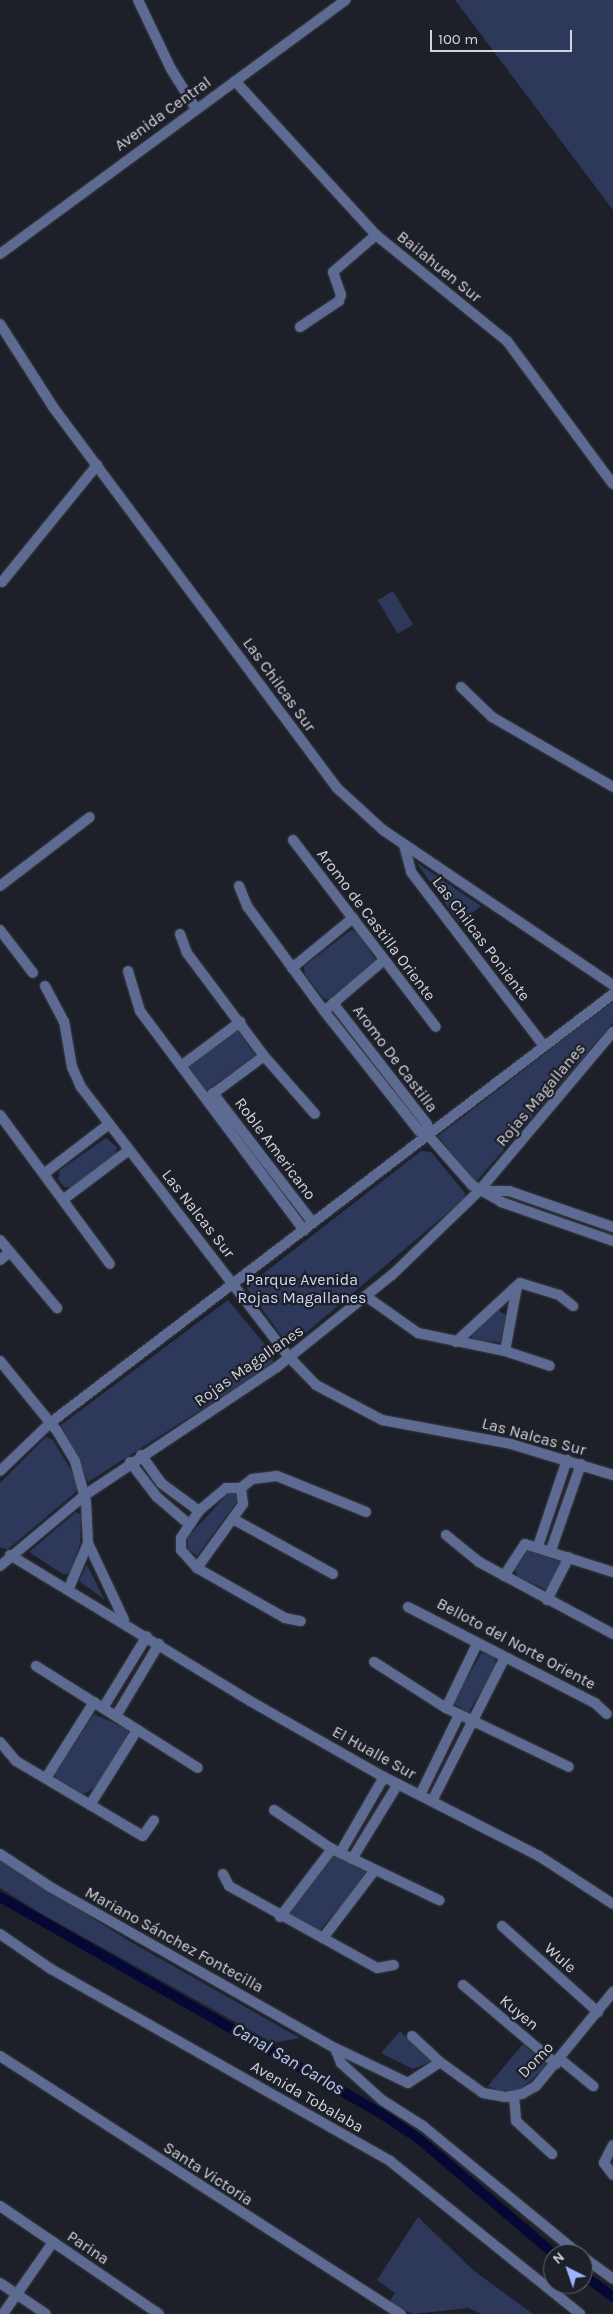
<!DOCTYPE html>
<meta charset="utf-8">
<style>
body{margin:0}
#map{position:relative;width:613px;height:2314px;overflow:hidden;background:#1d2029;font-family:Karla,sans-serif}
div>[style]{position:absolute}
.green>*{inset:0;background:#2e385a;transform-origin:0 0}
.canal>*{height:10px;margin:-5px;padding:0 5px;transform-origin:5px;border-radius:5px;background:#050834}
.roads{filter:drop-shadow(0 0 1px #3a3d45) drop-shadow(0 0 1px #3a3d45)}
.minor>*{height:10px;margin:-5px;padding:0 5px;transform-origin:5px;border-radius:5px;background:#5d6a92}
.tertiary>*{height:10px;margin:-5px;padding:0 5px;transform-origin:5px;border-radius:5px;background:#5d6a92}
span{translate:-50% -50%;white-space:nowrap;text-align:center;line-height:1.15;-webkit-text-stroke:4.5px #1d2029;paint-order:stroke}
.street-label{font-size:16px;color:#d1d4da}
.park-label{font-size:16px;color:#ced9f9}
.water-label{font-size:18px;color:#bacafa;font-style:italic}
.north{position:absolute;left:543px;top:2244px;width:50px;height:50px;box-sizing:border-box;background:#1d2029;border:1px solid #656870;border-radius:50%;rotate:319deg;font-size:14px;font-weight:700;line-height:20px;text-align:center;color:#d1d4da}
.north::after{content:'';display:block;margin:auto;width:18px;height:22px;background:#9cb4fd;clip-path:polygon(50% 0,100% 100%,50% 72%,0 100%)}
.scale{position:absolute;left:430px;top:30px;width:142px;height:22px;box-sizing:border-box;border:2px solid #d1d4da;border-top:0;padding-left:6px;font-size:15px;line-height:18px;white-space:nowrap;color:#d1d4da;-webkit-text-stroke:4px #1d2029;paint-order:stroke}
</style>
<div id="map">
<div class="green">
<div style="clip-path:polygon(455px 0,613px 0,613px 210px)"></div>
<div style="left:393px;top:591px;width:39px;height:18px;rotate:59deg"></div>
<div style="clip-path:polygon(416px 862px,481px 906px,459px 923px)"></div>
<div style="clip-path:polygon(351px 930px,357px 931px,377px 962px,330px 999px,324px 999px,305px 975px,304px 966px)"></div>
<div style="clip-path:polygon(613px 1001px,613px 1023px,475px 1183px,438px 1136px)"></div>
<div style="left:237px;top:1029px;width:33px;height:61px;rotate:55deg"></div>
<div style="clip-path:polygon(106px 1138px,117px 1147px,115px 1156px,73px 1187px,64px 1187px,58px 1179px,60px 1170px)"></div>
<div style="clip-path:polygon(421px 1151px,431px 1152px,465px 1193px,465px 1198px,293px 1344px,286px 1342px,246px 1287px)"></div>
<div style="clip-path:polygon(228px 1300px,272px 1353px,273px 1364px,88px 1482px,61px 1425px)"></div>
<div style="clip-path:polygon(498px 1310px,507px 1316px,500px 1342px,472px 1340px,472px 1334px)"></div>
<div style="clip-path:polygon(46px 1437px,53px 1440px,79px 1483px,76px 1492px,7px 1550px,0 1547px,0 1483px)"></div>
<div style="clip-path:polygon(232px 1489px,241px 1496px,197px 1556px,188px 1549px,187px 1538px)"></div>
<div style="clip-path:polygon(76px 1512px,81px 1515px,80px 1543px,71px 1572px,64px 1575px,29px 1552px)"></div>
<div style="clip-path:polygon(525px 1549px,561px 1562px,547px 1590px,518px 1577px,514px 1568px)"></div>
<div style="clip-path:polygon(87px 1565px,105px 1600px,79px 1581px)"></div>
<div style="clip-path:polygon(482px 1652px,494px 1657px,497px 1666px,468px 1713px,453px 1703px)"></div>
<div style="clip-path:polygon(94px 1714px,127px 1729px,130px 1738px,94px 1788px,81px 1796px,56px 1781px,55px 1773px)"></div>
<div style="clip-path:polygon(335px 1855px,364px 1868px,367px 1878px,318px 1932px,290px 1917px,290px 1910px)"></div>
<div style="clip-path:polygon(0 1860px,129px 1941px,300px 2038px,273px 2043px,42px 1914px,0 1888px)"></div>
<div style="clip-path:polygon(400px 2031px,432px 2061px,413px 2069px,381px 2053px)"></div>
<div style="clip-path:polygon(523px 2044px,548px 2065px,520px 2090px,499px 2091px,488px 2086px)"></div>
<div style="clip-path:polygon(418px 2217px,474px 2271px,533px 2314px,482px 2314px,468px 2308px,414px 2314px,394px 2307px,389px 2302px,395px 2293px,377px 2280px)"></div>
</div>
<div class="canal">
<div style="left:0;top:1897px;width:436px;rotate:29.6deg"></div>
<div style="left:379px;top:2112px;width:48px;rotate:34deg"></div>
<div style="left:419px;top:2139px;width:177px;rotate:40.4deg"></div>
<div style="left:583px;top:2275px;width:37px;rotate:36deg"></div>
</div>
<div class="roads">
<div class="minor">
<div style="left:138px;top:0;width:76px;rotate:64.4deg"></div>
<div style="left:171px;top:69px;width:47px;rotate:58deg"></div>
<div style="left:235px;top:81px;width:209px;rotate:47.5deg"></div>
<div style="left:376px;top:235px;width:169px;rotate:39deg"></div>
<div style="left:507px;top:341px;width:178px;rotate:53.5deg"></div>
<div style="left:0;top:254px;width:429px;rotate:-36.3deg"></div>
<div style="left:0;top:324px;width:98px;rotate:57.4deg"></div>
<div style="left:53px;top:407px;width:475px;rotate:53.3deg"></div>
<div style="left:337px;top:788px;width:62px;rotate:42.4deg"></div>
<div style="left:383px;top:830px;width:277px;rotate:34deg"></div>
<div style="left:300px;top:327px;width:47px;rotate:-33.7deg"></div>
<div style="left:339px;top:301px;width:6px;rotate:-72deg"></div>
<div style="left:341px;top:295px;width:24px;rotate:-109deg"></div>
<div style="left:333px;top:272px;width:57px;rotate:-40.7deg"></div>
<div style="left:2px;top:582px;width:151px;rotate:-50.9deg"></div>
<div style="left:461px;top:687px;width:43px;rotate:44.1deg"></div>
<div style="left:492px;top:717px;width:140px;rotate:30deg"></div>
<div style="left:293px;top:840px;width:235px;rotate:52.6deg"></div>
<div style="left:404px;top:845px;width:28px;rotate:75deg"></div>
<div style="left:411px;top:872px;width:219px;rotate:52.6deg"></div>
<div style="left:0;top:886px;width:113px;rotate:-37.5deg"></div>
<div style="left:239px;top:886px;width:22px;rotate:68deg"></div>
<div style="left:247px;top:906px;width:130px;rotate:53.7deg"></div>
<div style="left:324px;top:1011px;width:153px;rotate:51.6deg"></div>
<div style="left:419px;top:1131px;width:10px;rotate:24deg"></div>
<div style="left:428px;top:1135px;width:67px;rotate:48.7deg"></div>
<div style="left:472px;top:1185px;width:34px;rotate:30deg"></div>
<div style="left:501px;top:1202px;width:119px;rotate:19.2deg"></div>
<div style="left:0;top:930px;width:54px;rotate:52.5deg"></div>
<div style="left:180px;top:934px;width:20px;rotate:70deg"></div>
<div style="left:187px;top:953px;width:129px;rotate:53.2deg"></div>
<div style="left:264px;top:1056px;width:77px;rotate:48.7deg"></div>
<div style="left:292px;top:968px;width:79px;rotate:-39.3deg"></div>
<div style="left:128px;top:971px;width:42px;rotate:73.3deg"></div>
<div style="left:140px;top:1011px;width:274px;rotate:53.2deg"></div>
<div style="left:45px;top:986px;width:40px;rotate:62deg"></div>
<div style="left:64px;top:1021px;width:47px;rotate:80.1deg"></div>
<div style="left:72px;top:1067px;width:22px;rotate:66deg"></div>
<div style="left:81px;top:1087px;width:342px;rotate:52.4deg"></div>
<div style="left:290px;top:1358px;width:37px;rotate:46deg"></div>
<div style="left:316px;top:1385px;width:75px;rotate:27.9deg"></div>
<div style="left:382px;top:1420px;width:131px;rotate:10.5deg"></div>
<div style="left:511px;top:1444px;width:107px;rotate:16.9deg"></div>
<div style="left:333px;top:1003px;width:153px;rotate:52.2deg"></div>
<div style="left:427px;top:1124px;width:11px;rotate:85deg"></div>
<div style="left:329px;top:1007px;width:72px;rotate:-40.5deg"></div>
<div style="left:181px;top:1066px;width:74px;rotate:-36.7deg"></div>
<div style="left:213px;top:1093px;width:164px;rotate:52.4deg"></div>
<div style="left:210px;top:1096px;width:67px;rotate:-36.5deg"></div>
<div style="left:0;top:1115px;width:185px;rotate:53.6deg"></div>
<div style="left:45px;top:1173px;width:81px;rotate:-37.4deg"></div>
<div style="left:479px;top:1191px;width:30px"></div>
<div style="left:509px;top:1191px;width:110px;rotate:19.1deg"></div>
<div style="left:64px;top:1199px;width:81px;rotate:-37deg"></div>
<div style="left:0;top:1240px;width:89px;rotate:50deg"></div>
<div style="left:0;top:1260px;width:13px;rotate:-39deg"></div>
<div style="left:367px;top:1297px;width:62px;rotate:35.2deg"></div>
<div style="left:418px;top:1333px;width:89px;rotate:11.7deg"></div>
<div style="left:505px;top:1351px;width:47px;rotate:18.4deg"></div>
<div style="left:456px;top:1342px;width:87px;rotate:-42.7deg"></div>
<div style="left:520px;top:1283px;width:41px;rotate:17.1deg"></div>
<div style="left:559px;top:1295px;width:18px;rotate:38deg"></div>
<div style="left:505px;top:1351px;width:66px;rotate:-79.5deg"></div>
<div style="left:0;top:1361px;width:90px;rotate:50.8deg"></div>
<div style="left:57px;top:1431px;width:35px;rotate:59deg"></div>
<div style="left:75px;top:1461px;width:42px;rotate:75deg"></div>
<div style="left:86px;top:1502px;width:41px;rotate:87.2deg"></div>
<div style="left:88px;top:1543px;width:85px;rotate:64.9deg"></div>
<div style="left:141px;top:1455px;width:34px;rotate:54deg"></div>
<div style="left:161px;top:1483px;width:47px;rotate:36.4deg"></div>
<div style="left:130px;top:1462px;width:44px;rotate:52.4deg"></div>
<div style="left:157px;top:1497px;width:43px;rotate:40.3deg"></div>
<div style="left:241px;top:1488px;width:15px;rotate:180deg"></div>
<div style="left:226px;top:1488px;width:35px;rotate:140deg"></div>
<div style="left:199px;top:1511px;width:32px;rotate:124deg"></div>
<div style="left:181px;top:1538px;width:12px;rotate:90deg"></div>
<div style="left:181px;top:1550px;width:24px;rotate:48deg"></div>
<div style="left:197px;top:1568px;width:101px;rotate:29.6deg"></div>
<div style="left:285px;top:1618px;width:16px;rotate:11deg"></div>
<div style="left:241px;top:1488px;width:14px;rotate:-39deg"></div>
<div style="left:252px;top:1479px;width:25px;rotate:-7deg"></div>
<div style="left:277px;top:1476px;width:96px;rotate:22deg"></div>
<div style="left:233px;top:1519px;width:114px;rotate:28.8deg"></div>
<div style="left:446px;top:1535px;width:43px;rotate:39.3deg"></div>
<div style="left:479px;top:1562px;width:152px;rotate:28.2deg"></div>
<div style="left:538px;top:1546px;width:91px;rotate:-71.4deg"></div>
<div style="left:551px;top:1550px;width:91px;rotate:-70.8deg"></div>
<div style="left:10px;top:1555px;width:281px;rotate:31.3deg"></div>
<div style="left:250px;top:1701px;width:154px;rotate:29.6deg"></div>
<div style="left:384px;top:1777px;width:174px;rotate:27deg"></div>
<div style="left:539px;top:1856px;width:88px;rotate:33deg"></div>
<div style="left:197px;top:1568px;width:79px;rotate:-54.3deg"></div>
<div style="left:243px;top:1504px;width:16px;rotate:-97deg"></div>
<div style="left:504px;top:1576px;width:38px;rotate:-57deg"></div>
<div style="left:525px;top:1544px;width:92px;rotate:17.7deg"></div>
<div style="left:69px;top:1588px;width:49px;rotate:-67.1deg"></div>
<div style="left:547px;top:1600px;width:48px;rotate:-62.9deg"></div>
<div style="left:408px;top:1607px;width:210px;rotate:27.2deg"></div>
<div style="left:595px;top:1703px;width:16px;rotate:43deg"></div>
<div style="left:374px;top:1662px;width:85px;rotate:32.6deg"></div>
<div style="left:446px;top:1708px;width:136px;rotate:25.6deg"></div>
<div style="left:36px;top:1666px;width:191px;rotate:32.2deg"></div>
<div style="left:103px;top:1708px;width:84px;rotate:-58.6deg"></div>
<div style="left:446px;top:1708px;width:71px;rotate:-64.2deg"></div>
<div style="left:116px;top:1716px;width:84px;rotate:-59.2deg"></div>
<div style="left:0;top:1742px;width:25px;rotate:50deg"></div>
<div style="left:16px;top:1761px;width:147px;rotate:30.6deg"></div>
<div style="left:143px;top:1836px;width:19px;rotate:-55deg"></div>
<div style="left:46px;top:1778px;width:90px;rotate:-57.7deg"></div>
<div style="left:420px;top:1795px;width:89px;rotate:-64deg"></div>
<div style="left:432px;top:1801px;width:161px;rotate:-63.1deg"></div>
<div style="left:90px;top:1805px;width:89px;rotate:-57.9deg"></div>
<div style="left:274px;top:1810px;width:70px;rotate:33.9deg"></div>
<div style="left:332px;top:1849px;width:119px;rotate:25.5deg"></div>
<div style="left:340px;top:1853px;width:88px;rotate:-59.9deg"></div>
<div style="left:0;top:1854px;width:62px;rotate:33.2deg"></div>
<div style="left:52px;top:1888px;width:325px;rotate:29.5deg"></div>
<div style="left:335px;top:2048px;width:81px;rotate:25.6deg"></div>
<div style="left:408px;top:2083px;width:38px;rotate:-33deg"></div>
<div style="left:440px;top:2062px;width:53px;rotate:35.8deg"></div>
<div style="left:483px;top:2093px;width:23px;rotate:10deg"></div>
<div style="left:506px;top:2097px;width:16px;rotate:-11deg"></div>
<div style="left:522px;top:2094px;width:16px;rotate:-30deg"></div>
<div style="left:536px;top:2086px;width:122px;rotate:-50.7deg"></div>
<div style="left:352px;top:1859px;width:88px;rotate:-58.5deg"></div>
<div style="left:223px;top:1874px;width:13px;rotate:63deg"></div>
<div style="left:229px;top:1886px;width:169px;rotate:29deg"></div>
<div style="left:377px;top:1968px;width:17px;rotate:-10deg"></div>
<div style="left:280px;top:1917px;width:86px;rotate:-52.6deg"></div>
<div style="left:502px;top:1926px;width:129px;rotate:41.9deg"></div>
<div style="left:0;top:1934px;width:62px;rotate:34.5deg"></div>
<div style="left:51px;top:1969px;width:390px;rotate:29.5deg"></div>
<div style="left:390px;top:2161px;width:244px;rotate:38.8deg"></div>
<div style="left:323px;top:1938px;width:84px;rotate:-52.7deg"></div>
<div style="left:463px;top:1985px;width:122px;rotate:40.3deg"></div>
<div style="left:412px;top:2036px;width:38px;rotate:43deg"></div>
<div style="left:335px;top:2048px;width:16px;rotate:68deg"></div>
<div style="left:341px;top:2063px;width:55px;rotate:42.1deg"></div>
<div style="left:382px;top:2100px;width:49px;rotate:32.4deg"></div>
<div style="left:423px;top:2126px;width:202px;rotate:39.4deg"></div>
<div style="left:0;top:2056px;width:477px;rotate:32.8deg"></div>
<div style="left:560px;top:2059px;width:43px;rotate:39.3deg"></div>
<div style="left:514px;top:2096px;width:25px;rotate:85deg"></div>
<div style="left:516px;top:2121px;width:49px;rotate:42.5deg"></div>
<div style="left:613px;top:2145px;width:20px;rotate:117deg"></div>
<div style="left:604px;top:2163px;width:15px;rotate:53deg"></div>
<div style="left:0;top:2206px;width:192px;rotate:34.2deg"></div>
<div style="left:583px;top:2257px;width:37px;rotate:36deg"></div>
<div style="left:0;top:2283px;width:55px;rotate:34deg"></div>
<div style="left:3px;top:2314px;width:88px;rotate:-55.2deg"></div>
</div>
<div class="tertiary">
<div style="left:0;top:1471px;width:69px;rotate:-43.8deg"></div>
<div style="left:50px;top:1423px;width:708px;rotate:-37.31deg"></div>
<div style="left:0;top:1566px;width:111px;rotate:-39.9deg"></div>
<div style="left:85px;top:1495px;width:231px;rotate:-33.7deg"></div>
<div style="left:277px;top:1367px;width:147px;rotate:-38.7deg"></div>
<div style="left:392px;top:1275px;width:121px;rotate:-44deg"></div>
<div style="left:479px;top:1191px;width:208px;rotate:-49.9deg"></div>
</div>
</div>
<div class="street-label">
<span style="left:163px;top:114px;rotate:-36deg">Avenida Central</span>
<span style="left:439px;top:267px;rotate:39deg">Bailahuen Sur</span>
<span style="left:279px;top:685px;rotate:54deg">Las Chilcas Sur</span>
<span style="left:376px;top:925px;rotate:53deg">Aromo de Castilla Oriente</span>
<span style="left:481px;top:939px;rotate:53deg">Las Chilcas Poniente</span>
<span style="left:395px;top:1059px;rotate:53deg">Aromo De Castilla</span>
<span style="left:541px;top:1095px;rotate:-50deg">Rojas Magallanes</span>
<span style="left:275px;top:1149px;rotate:53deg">Roble Americano</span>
<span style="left:198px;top:1214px;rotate:52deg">Las Nalcas Sur</span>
<span style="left:249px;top:1366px;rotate:-35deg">Rojas Magallanes</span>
<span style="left:534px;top:1437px;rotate:15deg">Las Nalcas Sur</span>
<span style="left:516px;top:1644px;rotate:28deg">Belloto del Norte Oriente</span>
<span style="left:374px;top:1753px;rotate:29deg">El Hualle Sur</span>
<span style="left:174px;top:1940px;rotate:29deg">Mariano Sánchez Fontecilla</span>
<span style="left:560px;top:1958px;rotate:42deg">Wule</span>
<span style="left:519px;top:2013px;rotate:40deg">Kuyen</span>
<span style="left:536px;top:2060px;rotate:-46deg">Domo</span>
<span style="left:307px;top:2097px;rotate:30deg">Avenida Tobalaba</span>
<span style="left:208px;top:2174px;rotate:33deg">Santa Victoria</span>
<span style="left:88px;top:2248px;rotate:34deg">Parina</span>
</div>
<div class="park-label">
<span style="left:302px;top:1289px">Parque Avenida<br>Rojas Magallanes</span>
</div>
<div class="water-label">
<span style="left:288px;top:2059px;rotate:30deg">Canal San Carlos</span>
</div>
<div class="north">N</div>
<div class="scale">100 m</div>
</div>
